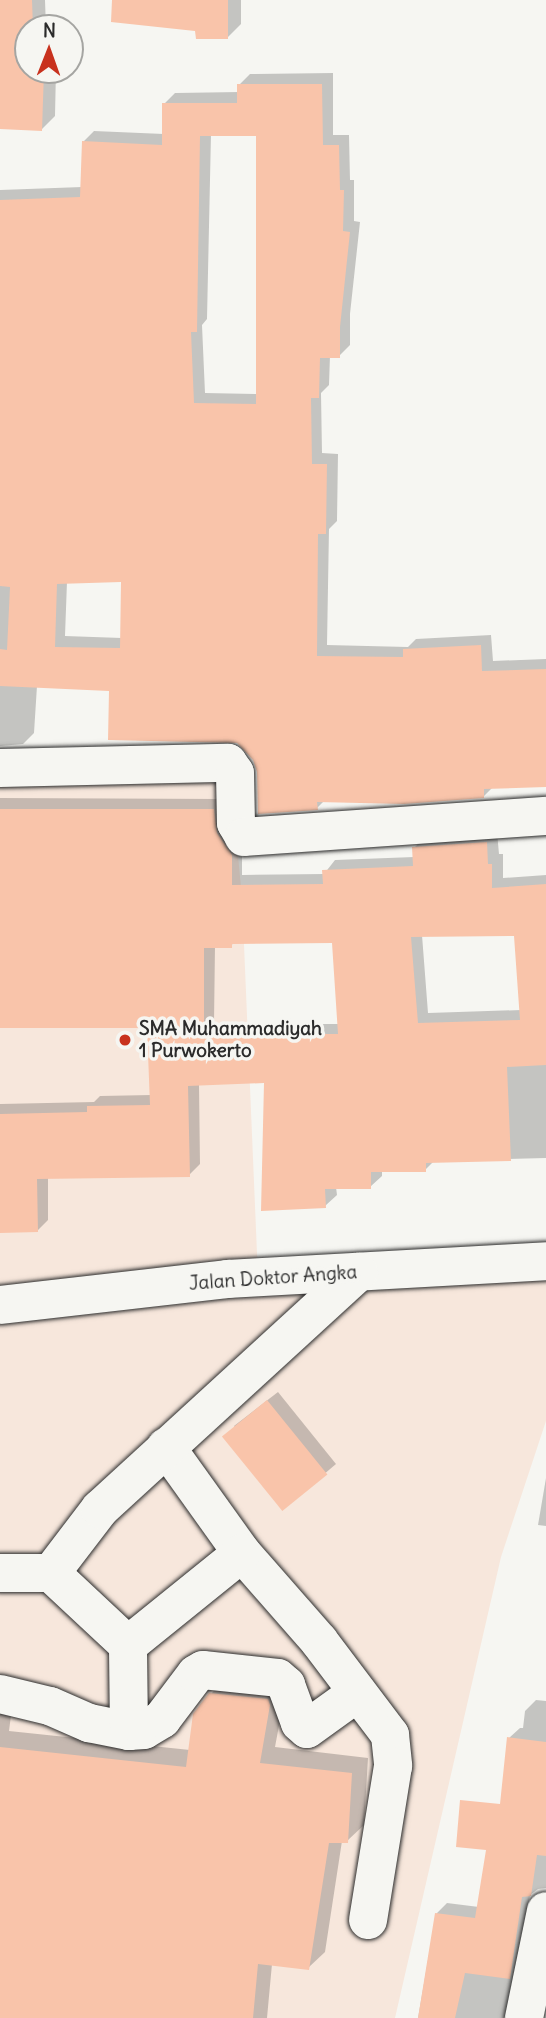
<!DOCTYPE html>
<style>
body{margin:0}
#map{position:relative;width:546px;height:2018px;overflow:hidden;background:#f6f6f2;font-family:Delius,sans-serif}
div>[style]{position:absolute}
.built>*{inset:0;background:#f7e7dc}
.shadow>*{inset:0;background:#0003}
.building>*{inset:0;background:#f9c4aa;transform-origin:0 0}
.roads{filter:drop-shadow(0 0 2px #2b2b2b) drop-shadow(0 0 2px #2b2b2b)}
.minor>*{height:38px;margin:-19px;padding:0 19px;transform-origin:19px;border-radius:19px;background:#f6f6f2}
.dots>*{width:19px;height:19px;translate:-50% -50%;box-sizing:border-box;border:4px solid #f6f6f2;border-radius:50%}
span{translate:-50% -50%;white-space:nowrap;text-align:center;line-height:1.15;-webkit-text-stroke:7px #f6f6f2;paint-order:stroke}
.poi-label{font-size:19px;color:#2b2b2b;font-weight:700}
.left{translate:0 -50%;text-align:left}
.street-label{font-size:19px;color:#2b2b2b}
.north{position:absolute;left:14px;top:14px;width:70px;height:70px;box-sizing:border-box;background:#f6f6f2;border:2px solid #a5a5a2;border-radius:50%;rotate:1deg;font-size:19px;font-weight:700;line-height:28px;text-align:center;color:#2b2b2b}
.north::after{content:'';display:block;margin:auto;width:24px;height:32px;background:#c8321e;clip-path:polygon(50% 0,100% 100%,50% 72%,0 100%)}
</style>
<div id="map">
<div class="built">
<div style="clip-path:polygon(230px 773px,242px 897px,258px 1277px,546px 1261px,546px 1421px,501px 1557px,395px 2018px,0 2018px,0 780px)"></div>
</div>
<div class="shadow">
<div style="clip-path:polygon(0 0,45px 0,46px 28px,28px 28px,28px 70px,56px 70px,55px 116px,42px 129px,0 128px)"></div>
<div style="clip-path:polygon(138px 0,241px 0,241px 24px,228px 37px,197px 29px)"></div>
<div style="clip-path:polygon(evenodd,333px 73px,333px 135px,349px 135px,350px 180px,354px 180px,354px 221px,360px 222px,350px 314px,350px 345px,339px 356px,330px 356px,329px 385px,321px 393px,322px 453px,338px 454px,337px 521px,329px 529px,327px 645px,408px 647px,416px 639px,491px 635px,493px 661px,546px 659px,546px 785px,493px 787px,483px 797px,324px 801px,317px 808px,258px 772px,254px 760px,239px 742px,111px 689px,37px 686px,34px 733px,23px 744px,0 746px,0 190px,82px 187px,83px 142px,94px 131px,164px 134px,164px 104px,175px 93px,239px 92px,239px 85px,250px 74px,333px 73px,211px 134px,258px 134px,258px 394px,205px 393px,202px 325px,207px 319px,211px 134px,333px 73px,123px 580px,122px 638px,65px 636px,67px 582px,123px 580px)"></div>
<div style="clip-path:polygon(evenodd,0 798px,224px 799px,242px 843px,242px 875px,324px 874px,335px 860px,414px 857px,414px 848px,425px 837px,497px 832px,499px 854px,503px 854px,503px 878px,546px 875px,546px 1158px,434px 1161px,425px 1170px,382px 1171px,382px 1176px,370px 1187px,336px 1187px,337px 1195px,325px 1206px,266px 1082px,199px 1084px,200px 1164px,189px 1175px,48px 1178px,48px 1220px,37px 1231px,0 1232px,0 1104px,94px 1102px,100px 1096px,151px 1095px,148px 1026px,0 1026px,0 798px,516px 934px,521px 1010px,428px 1013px,422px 935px,516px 934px,0 798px,333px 941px,339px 1024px,214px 1024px,215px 946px,231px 946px,234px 942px,333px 941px)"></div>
<div style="clip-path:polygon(278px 1392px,336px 1464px,283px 1509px,234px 1426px)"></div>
<div style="clip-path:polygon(546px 1478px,546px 1526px,538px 1525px)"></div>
<div style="clip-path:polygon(227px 1677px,286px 1688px,275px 1747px,368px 1758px,364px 1825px,347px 1841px,342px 1841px,325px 1952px,308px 1968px,272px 1964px,267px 2018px,0 2018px,0 1692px,13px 1700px,9px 1731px,190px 1750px,211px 1694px)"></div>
<div style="clip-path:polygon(536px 1700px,546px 1701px,546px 1791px,509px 1738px,520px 1728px,523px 1728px,525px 1711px)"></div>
<div style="clip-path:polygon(546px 1836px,546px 1888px,538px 1889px,530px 1895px,512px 2002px,513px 2018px,418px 2018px,436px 1914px,447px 1903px,479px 1907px)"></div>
</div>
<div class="building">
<div style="clip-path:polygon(0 0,32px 0,33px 28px,28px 28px,28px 70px,44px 70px,42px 131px,0 129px)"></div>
<div style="clip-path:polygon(112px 0,228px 0,228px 39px,196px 39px,195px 31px,111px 22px)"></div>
<div style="clip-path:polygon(evenodd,237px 84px,322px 84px,323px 145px,339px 145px,340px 190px,344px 190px,343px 231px,350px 232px,340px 327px,340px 358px,320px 358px,319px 398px,311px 398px,312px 464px,327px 464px,326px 534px,318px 534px,317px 656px,403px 657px,403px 649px,481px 645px,482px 671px,546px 669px,546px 787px,484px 789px,484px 798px,404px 804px,317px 802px,318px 810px,258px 814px,257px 772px,253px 760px,237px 743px,108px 740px,109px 691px,0 686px,0 649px,7px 650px,10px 587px,0 586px,0 200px,80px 197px,82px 141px,162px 145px,162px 103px,237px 103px,237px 84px,200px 136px,256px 136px,256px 404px,194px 403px,191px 332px,197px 332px,200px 136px,237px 84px,121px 582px,120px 648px,55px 647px,57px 584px,121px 582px)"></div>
<div style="clip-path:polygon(evenodd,0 809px,214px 809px,217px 833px,232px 855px,232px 885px,323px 884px,322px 870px,413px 866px,412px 847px,487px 842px,488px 864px,492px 864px,492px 888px,546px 884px,546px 1065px,507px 1067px,511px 1161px,426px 1163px,426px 1172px,371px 1172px,371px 1189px,325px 1189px,326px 1208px,261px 1211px,264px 1083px,188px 1086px,190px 1177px,37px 1179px,38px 1232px,0 1233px,0 1114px,87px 1112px,87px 1106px,150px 1105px,147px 1028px,0 1028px,0 809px,514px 936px,520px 1020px,418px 1023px,411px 937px,514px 936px,0 809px,332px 943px,338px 1034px,204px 1034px,204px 948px,232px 948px,232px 944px,332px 943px)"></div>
<div style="left:267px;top:1400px;width:96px;height:58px;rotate:51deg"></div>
<div style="clip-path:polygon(209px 1693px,268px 1699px,270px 1705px,260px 1763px,352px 1773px,348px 1843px,329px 1843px,309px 1970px,258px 1964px,253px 2018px,0 2018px,0 1747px,186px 1767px,193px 1714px)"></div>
<div style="clip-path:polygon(507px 1737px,546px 1742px,546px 1856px,537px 1855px,531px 1896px,522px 1897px,510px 1979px,465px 1973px,455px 2018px,418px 2018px,435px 1913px,475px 1918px,486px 1850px,456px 1847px,460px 1800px,500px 1804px)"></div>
</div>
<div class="roads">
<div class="minor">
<div style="left:0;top:768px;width:228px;rotate:-1.3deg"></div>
<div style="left:228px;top:763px;width:12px;rotate:55deg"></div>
<div style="left:235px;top:773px;width:50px;rotate:88.9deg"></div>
<div style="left:236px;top:823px;width:16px;rotate:60deg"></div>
<div style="left:244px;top:837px;width:303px;rotate:-4deg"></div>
<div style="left:0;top:1305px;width:229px;rotate:-6.5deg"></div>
<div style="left:228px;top:1279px;width:319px;rotate:-3.2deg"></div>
<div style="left:166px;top:1447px;width:130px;rotate:54.4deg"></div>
<div style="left:242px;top:1553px;width:117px;rotate:48.8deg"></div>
<div style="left:319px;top:1641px;width:118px;rotate:52.9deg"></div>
<div style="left:390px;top:1735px;width:31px;rotate:84deg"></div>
<div style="left:393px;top:1766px;width:156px;rotate:99.2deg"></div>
<div style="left:0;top:1573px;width:51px"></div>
<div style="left:128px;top:1645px;width:105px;rotate:-136.9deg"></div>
<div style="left:51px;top:1573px;width:81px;rotate:-52.6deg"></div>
<div style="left:100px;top:1509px;width:351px;rotate:-42.5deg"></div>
<div style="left:0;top:1694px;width:51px;rotate:13.5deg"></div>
<div style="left:50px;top:1706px;width:43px;rotate:23.6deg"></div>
<div style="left:89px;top:1723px;width:41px;rotate:11.3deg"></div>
<div style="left:129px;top:1731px;width:86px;rotate:-90.7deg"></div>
<div style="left:128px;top:1645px;width:146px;rotate:-38.9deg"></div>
<div style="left:129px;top:1731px;width:15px;rotate:-4deg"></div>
<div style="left:144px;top:1730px;width:21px;rotate:-31deg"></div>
<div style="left:162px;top:1719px;width:56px;rotate:-52.9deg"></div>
<div style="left:196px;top:1674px;width:8px;rotate:-30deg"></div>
<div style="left:203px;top:1670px;width:75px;rotate:6.1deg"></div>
<div style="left:278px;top:1678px;width:11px;rotate:41deg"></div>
<div style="left:286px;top:1685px;width:40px;rotate:69.8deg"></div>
<div style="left:300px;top:1723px;width:9px;rotate:41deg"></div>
<div style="left:307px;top:1729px;width:62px;rotate:-35.8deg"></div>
<div style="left:524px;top:2018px;width:109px;rotate:-78.4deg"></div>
</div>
</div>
<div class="dots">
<div style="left:125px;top:1040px;background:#c8321e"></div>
</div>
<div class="poi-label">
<span class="left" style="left:139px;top:1040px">SMA Muhammadiyah<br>1 Purwokerto</span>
</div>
<div class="street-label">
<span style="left:273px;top:1278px;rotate:-4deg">Jalan Doktor Angka</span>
</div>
<div class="north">N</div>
</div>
